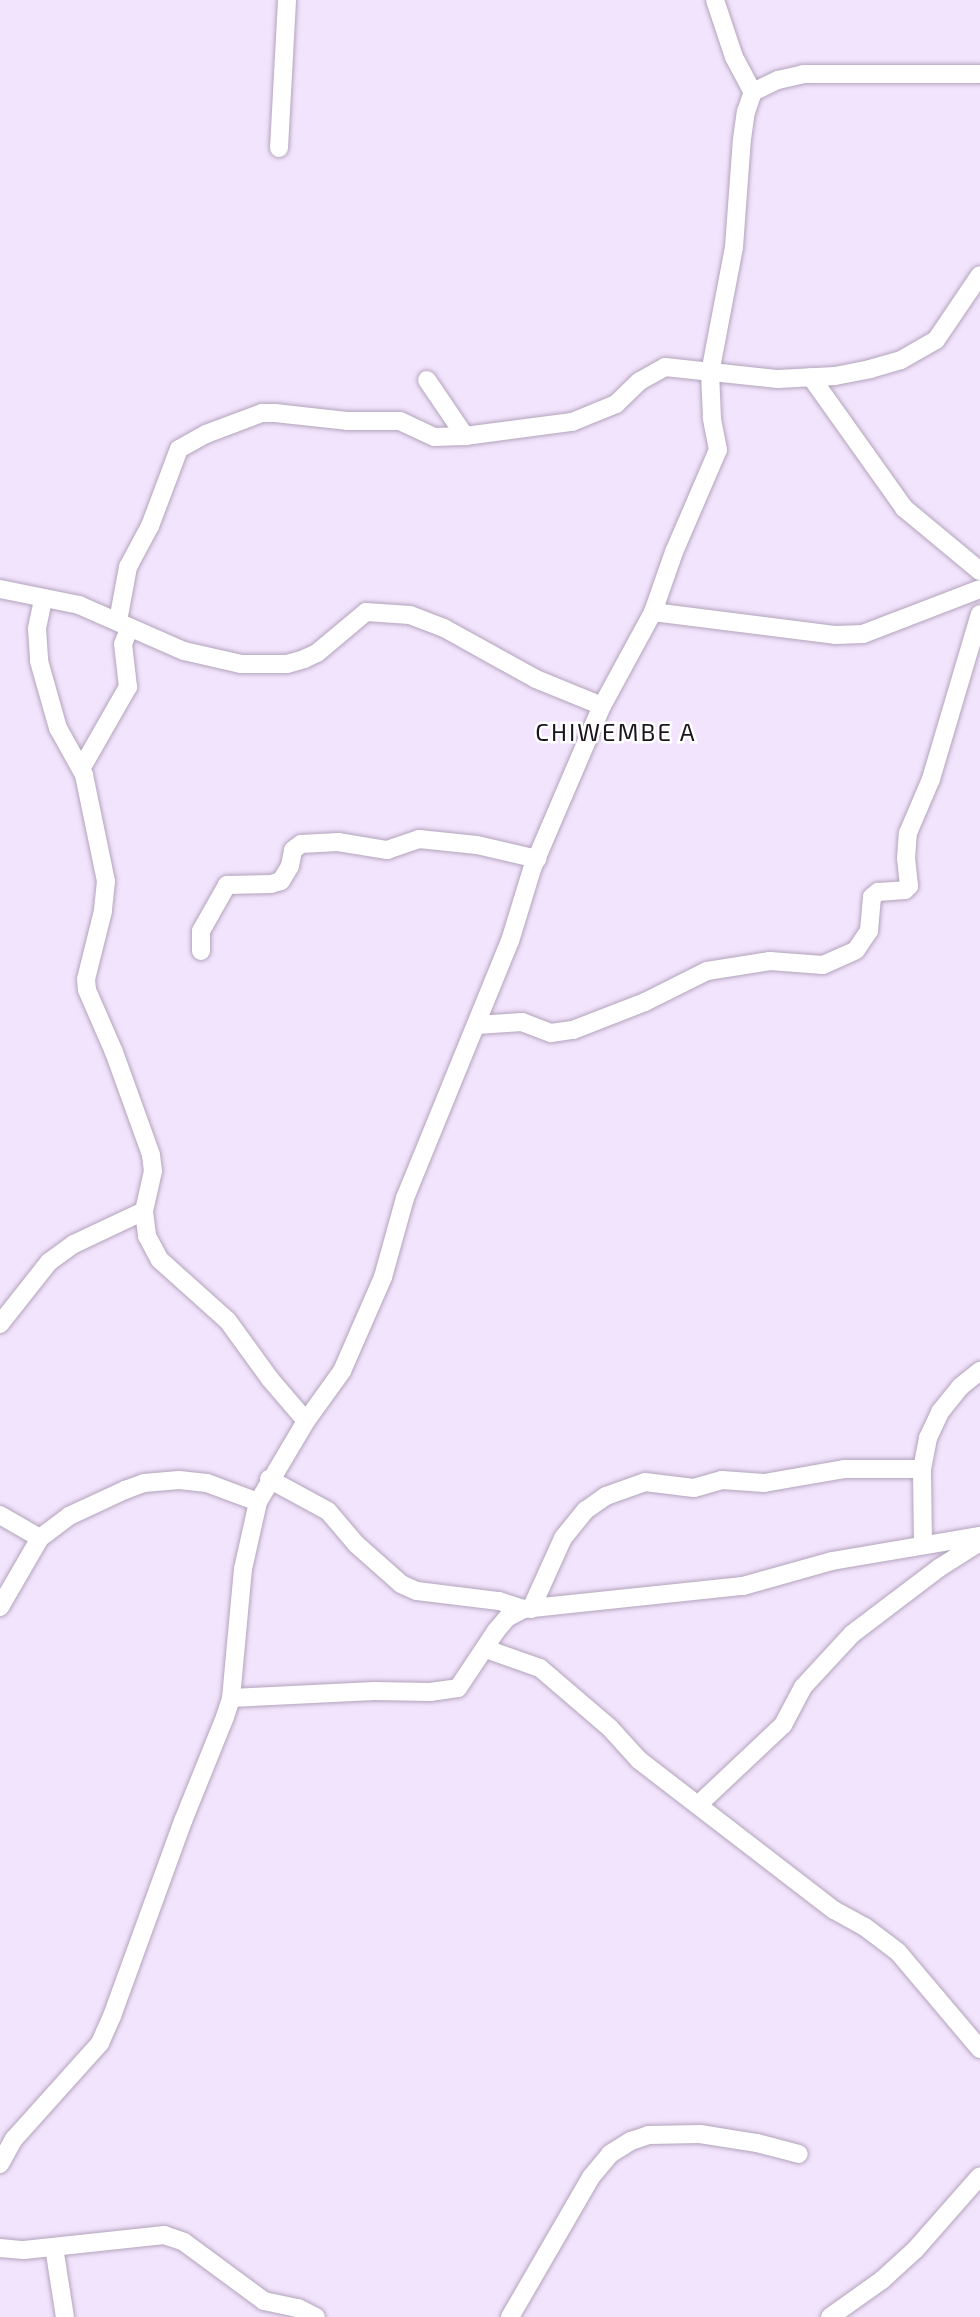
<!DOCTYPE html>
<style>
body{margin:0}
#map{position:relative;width:980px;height:2317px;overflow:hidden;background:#f3e4fd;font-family:"Exo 2",sans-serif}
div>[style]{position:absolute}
.roads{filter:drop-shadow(0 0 2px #b2a4bb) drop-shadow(0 0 2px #b2a4bb)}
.street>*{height:18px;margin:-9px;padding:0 9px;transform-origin:9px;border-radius:9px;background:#fff}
span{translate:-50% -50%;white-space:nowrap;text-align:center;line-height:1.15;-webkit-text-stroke:5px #fff;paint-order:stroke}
.quarter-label{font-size:24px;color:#1a141d;letter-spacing:2px}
</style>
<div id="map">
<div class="roads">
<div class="street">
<div style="left:715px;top:0;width:60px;rotate:71.6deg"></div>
<div style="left:734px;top:57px;width:40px;rotate:62deg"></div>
<div style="left:279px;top:148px;width:148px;rotate:-86.9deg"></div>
<div style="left:811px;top:377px;width:161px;rotate:54.6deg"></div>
<div style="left:904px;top:508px;width:99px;rotate:39.7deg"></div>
<div style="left:427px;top:380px;width:68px;rotate:55.8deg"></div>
<div style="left:0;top:589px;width:81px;rotate:11.4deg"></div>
<div style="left:79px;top:605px;width:115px;rotate:23.7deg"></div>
<div style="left:184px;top:651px;width:58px;rotate:12.8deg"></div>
<div style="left:241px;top:664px;width:46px"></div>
<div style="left:287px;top:664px;width:18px;rotate:-16deg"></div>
<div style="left:304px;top:659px;width:14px;rotate:-25deg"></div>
<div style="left:317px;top:653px;width:64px;rotate:-39.9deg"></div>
<div style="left:366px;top:612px;width:44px;rotate:3.9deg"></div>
<div style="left:410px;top:615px;width:36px;rotate:21deg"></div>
<div style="left:444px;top:628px;width:105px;rotate:29deg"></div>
<div style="left:536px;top:679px;width:71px;rotate:22.2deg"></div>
<div style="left:43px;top:600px;width:30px;rotate:102deg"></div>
<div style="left:37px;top:629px;width:32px;rotate:86deg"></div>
<div style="left:39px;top:661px;width:70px;rotate:74.2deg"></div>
<div style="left:58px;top:728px;width:54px;rotate:61deg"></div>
<div style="left:84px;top:775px;width:108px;rotate:78.3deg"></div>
<div style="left:106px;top:881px;width:30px;rotate:96deg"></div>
<div style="left:103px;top:911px;width:70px;rotate:104deg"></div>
<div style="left:86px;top:979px;width:11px;rotate:85deg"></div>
<div style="left:87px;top:990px;width:68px;rotate:66.5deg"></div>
<div style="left:114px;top:1052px;width:109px;rotate:70.2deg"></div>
<div style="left:151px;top:1155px;width:16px;rotate:83deg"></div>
<div style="left:153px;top:1171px;width:41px;rotate:102.7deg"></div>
<div style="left:144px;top:1211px;width:25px;rotate:83deg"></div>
<div style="left:147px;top:1236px;width:27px;rotate:62deg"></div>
<div style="left:160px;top:1260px;width:91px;rotate:41.9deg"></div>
<div style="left:228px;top:1321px;width:72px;rotate:54.1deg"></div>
<div style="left:270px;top:1379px;width:55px;rotate:49.4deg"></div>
<div style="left:653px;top:612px;width:183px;rotate:7.2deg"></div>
<div style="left:835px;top:635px;width:28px;rotate:-2deg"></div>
<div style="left:863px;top:634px;width:125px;rotate:-21deg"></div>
<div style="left:118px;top:621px;width:55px;rotate:-79.5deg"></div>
<div style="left:128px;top:567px;width:47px;rotate:-61.8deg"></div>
<div style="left:150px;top:526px;width:82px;rotate:-69.4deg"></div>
<div style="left:179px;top:449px;width:31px;rotate:-29deg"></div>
<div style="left:206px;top:434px;width:60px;rotate:-20.6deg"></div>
<div style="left:262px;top:413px;width:13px"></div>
<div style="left:275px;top:413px;width:72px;rotate:6.3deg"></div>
<div style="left:347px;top:421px;width:53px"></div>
<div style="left:400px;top:421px;width:38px;rotate:25deg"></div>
<div style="left:435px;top:437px;width:30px;rotate:-2deg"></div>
<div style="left:465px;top:436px;width:108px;rotate:-7.5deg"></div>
<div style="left:572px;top:422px;width:48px;rotate:-22.2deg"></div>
<div style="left:616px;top:404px;width:33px;rotate:-44deg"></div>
<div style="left:640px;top:381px;width:29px;rotate:-29deg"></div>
<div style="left:665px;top:367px;width:114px;rotate:6.1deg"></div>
<div style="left:778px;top:379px;width:57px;rotate:-3deg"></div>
<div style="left:835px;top:376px;width:36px;rotate:-11deg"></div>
<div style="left:870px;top:369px;width:32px;rotate:-16deg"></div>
<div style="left:901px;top:360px;width:40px;rotate:-29.7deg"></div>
<div style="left:936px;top:340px;width:78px;rotate:-55.9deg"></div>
<div style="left:81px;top:769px;width:95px;rotate:-60.2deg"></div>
<div style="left:128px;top:687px;width:43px;rotate:-96.6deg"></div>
<div style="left:123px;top:644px;width:18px;rotate:-68deg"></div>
<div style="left:201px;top:951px;width:20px;rotate:-90deg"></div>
<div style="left:201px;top:931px;width:53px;rotate:-60.5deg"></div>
<div style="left:227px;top:885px;width:44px;rotate:-1.3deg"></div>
<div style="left:271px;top:884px;width:10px;rotate:-17deg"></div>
<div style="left:281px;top:881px;width:17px;rotate:-59deg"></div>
<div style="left:290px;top:866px;width:16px;rotate:-79deg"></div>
<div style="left:293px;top:850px;width:10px;rotate:-37deg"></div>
<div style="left:301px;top:844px;width:37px;rotate:-3deg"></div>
<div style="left:338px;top:842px;width:50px;rotate:9.3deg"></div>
<div style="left:387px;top:850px;width:34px;rotate:-19deg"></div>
<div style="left:419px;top:839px;width:58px;rotate:5.9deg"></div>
<div style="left:477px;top:845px;width:62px;rotate:13.1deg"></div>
<div style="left:477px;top:1025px;width:45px;rotate:-3.8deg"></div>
<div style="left:522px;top:1022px;width:31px;rotate:21deg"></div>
<div style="left:551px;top:1033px;width:22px;rotate:-8deg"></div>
<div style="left:573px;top:1030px;width:77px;rotate:-21.3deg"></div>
<div style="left:645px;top:1002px;width:69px;rotate:-26.6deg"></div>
<div style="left:707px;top:971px;width:64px;rotate:-9deg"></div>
<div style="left:770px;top:961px;width:53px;rotate:4.3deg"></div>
<div style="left:823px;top:965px;width:36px;rotate:-24deg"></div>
<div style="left:856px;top:950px;width:23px;rotate:-56deg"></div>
<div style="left:869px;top:931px;width:34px;rotate:-85deg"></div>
<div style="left:872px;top:897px;width:8px;rotate:-40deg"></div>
<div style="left:878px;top:892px;width:27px;rotate:-4deg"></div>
<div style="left:905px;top:890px;width:6px;rotate:-45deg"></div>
<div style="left:909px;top:886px;width:27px;rotate:-96deg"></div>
<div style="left:906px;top:859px;width:26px;rotate:-86deg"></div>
<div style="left:908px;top:833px;width:59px;rotate:-66.9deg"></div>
<div style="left:931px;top:779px;width:172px;rotate:-73.5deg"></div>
<div style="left:0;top:1324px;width:79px;rotate:-51.7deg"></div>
<div style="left:49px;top:1262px;width:31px;rotate:-36deg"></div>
<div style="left:74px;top:1244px;width:77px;rotate:-25.2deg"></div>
<div style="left:269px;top:1479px;width:67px;rotate:28.5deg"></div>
<div style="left:328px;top:1511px;width:43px;rotate:49.7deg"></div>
<div style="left:356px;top:1544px;width:60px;rotate:41.6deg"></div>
<div style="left:401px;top:1584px;width:17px;rotate:24deg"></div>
<div style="left:417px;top:1591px;width:83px;rotate:7deg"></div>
<div style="left:499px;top:1601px;width:25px;rotate:18deg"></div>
<div style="left:523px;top:1609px;width:221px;rotate:-6deg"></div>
<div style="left:743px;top:1586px;width:92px;rotate:-15.7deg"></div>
<div style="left:832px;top:1561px;width:150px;rotate:-9.6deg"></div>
<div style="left:0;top:1515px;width:46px;rotate:29.9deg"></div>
<div style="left:923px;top:1544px;width:75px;rotate:-90.8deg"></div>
<div style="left:922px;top:1469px;width:32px;rotate:-79deg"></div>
<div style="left:928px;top:1438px;width:29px;rotate:-65deg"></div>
<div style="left:940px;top:1412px;width:32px;rotate:-51deg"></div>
<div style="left:960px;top:1387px;width:26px;rotate:-39deg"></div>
<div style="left:0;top:1607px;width:80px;rotate:-59.9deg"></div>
<div style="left:40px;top:1538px;width:36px;rotate:-37deg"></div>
<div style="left:69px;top:1516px;width:62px;rotate:-24.9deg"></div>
<div style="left:125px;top:1490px;width:20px;rotate:-20deg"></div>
<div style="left:144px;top:1483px;width:35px;rotate:-5deg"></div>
<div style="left:179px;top:1480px;width:28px;rotate:6deg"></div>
<div style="left:207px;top:1483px;width:54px;rotate:20.4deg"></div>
<div style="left:531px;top:1609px;width:78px;rotate:-65.7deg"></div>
<div style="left:563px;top:1538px;width:36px;rotate:-51deg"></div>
<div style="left:586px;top:1510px;width:24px;rotate:-35deg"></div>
<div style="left:606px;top:1496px;width:41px;rotate:-19.7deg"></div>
<div style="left:645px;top:1482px;width:49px;rotate:7deg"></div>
<div style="left:694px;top:1488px;width:29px;rotate:-16deg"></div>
<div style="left:722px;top:1480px;width:42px;rotate:4.1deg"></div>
<div style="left:764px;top:1483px;width:81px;rotate:-9.9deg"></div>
<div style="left:844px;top:1469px;width:78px"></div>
<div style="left:486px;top:1649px;width:57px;rotate:19.4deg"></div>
<div style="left:540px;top:1668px;width:92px;rotate:40.6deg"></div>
<div style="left:610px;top:1728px;width:43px;rotate:47.8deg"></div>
<div style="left:639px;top:1760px;width:246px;rotate:37.6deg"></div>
<div style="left:834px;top:1910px;width:35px;rotate:29deg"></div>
<div style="left:865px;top:1927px;width:41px;rotate:37.1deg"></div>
<div style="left:898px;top:1952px;width:127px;rotate:49.8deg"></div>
<div style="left:231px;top:1698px;width:143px;rotate:-2.8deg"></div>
<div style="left:374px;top:1691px;width:56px;rotate:1deg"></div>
<div style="left:430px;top:1692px;width:28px;rotate:-8deg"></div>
<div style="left:458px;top:1688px;width:69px;rotate:-56.3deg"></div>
<div style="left:496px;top:1631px;width:17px;rotate:-50deg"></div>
<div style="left:507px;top:1618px;width:18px;rotate:-29deg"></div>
<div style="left:698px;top:1805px;width:117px;rotate:-43.3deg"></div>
<div style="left:783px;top:1725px;width:43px;rotate:-62.2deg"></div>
<div style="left:803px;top:1687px;width:72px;rotate:-47.2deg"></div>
<div style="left:852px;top:1634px;width:109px;rotate:-37.2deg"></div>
<div style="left:939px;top:1568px;width:49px;rotate:-32.4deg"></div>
<div style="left:0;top:2164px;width:29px;rotate:-61deg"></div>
<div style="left:14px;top:2139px;width:129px;rotate:-48.1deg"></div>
<div style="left:100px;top:2043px;width:30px;rotate:-66deg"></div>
<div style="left:112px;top:2016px;width:208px;rotate:-70deg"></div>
<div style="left:183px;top:1821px;width:112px;rotate:-68deg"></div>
<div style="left:225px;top:1717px;width:20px;rotate:-72deg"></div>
<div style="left:231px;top:1698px;width:130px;rotate:-84.7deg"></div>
<div style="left:243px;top:1569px;width:69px;rotate:-77.4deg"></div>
<div style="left:258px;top:1502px;width:94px;rotate:-59.3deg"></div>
<div style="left:306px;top:1421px;width:62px;rotate:-54.2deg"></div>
<div style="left:342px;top:1371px;width:103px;rotate:-66.4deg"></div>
<div style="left:383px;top:1277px;width:82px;rotate:-74.4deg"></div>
<div style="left:405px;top:1198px;width:278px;rotate:-67.8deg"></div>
<div style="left:510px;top:941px;width:75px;rotate:-73deg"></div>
<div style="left:532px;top:869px;width:177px;rotate:-66.8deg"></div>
<div style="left:602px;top:706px;width:107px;rotate:-61.5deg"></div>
<div style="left:653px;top:612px;width:64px;rotate:-70.7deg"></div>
<div style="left:674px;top:552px;width:111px;rotate:-66.7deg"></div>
<div style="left:718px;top:450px;width:33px;rotate:-101deg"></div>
<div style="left:712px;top:418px;width:45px;rotate:-92.5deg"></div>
<div style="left:710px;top:373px;width:128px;rotate:-79.2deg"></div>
<div style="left:734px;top:247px;width:108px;rotate:-85.8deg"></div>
<div style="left:742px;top:139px;width:27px;rotate:-82deg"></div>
<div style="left:746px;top:112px;width:21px;rotate:-71deg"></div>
<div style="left:753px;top:92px;width:28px;rotate:-26deg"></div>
<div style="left:778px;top:80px;width:26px;rotate:-13deg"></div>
<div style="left:803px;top:74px;width:177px"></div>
<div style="left:54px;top:2247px;width:71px;rotate:81.1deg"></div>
<div style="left:0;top:2248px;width:24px;rotate:5deg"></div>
<div style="left:24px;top:2250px;width:141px;rotate:-6.1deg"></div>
<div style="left:164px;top:2235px;width:21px;rotate:19deg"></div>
<div style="left:184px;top:2242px;width:99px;rotate:36.4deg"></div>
<div style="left:264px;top:2301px;width:35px;rotate:12deg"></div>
<div style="left:298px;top:2308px;width:20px;rotate:27deg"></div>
<div style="left:510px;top:2317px;width:162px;rotate:-59.9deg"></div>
<div style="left:591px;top:2177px;width:30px;rotate:-50deg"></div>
<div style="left:610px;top:2154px;width:25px;rotate:-32deg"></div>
<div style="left:631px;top:2141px;width:18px;rotate:-19deg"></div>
<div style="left:648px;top:2135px;width:52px;rotate:-1.1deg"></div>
<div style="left:700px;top:2134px;width:58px;rotate:9deg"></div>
<div style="left:757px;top:2143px;width:43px;rotate:14.7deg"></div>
<div style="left:830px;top:2317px;width:64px;rotate:-35.4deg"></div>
<div style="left:882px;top:2280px;width:45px;rotate:-42.3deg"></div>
<div style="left:915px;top:2250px;width:98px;rotate:-48.7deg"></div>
</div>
</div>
<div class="quarter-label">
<span style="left:616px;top:732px">CHIWEMBE A</span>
</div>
</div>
